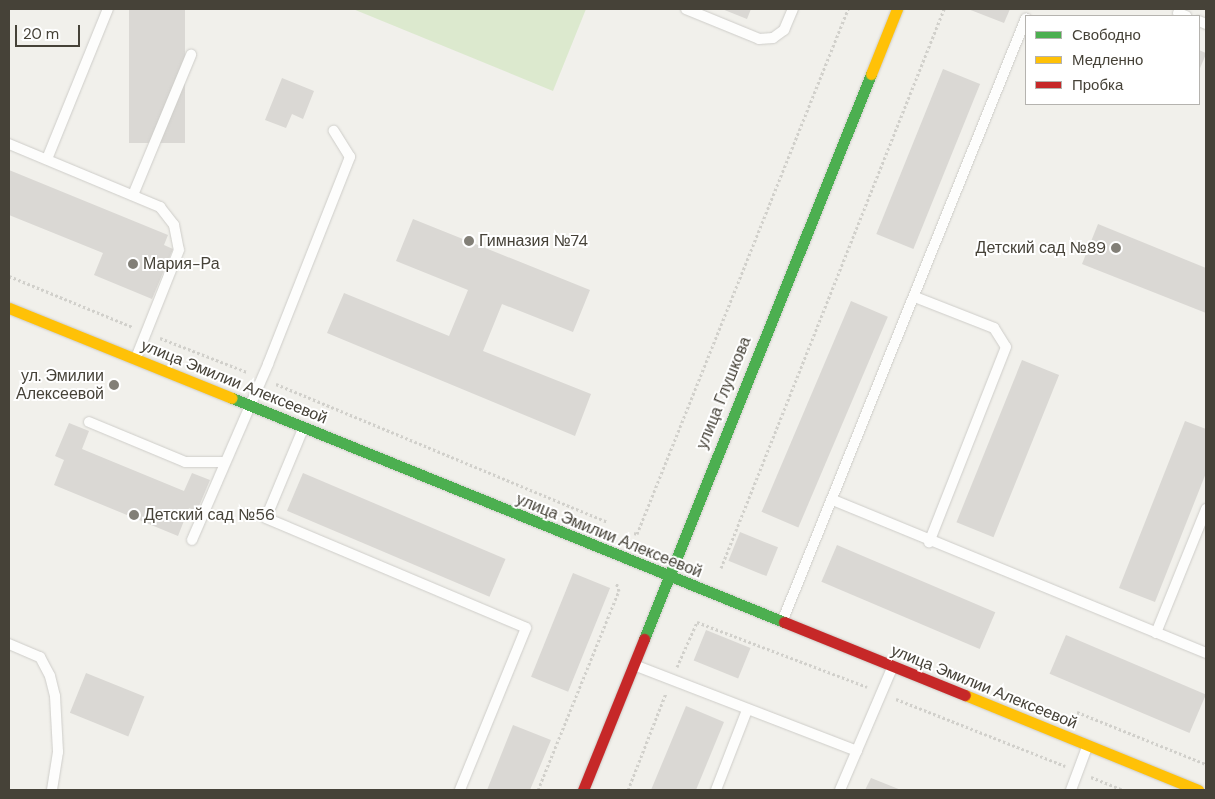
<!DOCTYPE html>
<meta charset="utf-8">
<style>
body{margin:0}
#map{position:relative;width:1215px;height:799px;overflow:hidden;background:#f1f0eb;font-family:"DM Sans",sans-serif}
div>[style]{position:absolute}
.green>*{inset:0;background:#dce9ce}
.building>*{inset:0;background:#dad8d4;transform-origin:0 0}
.path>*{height:3px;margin-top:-1.5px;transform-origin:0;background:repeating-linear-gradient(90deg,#d1d0cb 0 2.5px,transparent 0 5px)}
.roads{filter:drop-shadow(0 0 1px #cecdc9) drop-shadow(0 0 1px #cecdc9)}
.lane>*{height:10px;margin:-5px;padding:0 5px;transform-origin:5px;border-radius:5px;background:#fdfdfc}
.fast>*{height:11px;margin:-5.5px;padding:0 5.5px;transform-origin:5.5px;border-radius:5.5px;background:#4caf50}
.slow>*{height:11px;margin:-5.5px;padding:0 5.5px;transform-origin:5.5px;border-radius:5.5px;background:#ffc107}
.jam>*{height:11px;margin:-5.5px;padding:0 5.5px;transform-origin:5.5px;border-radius:5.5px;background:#c62828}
.dots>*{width:14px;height:14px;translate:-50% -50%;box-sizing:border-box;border:2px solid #fff;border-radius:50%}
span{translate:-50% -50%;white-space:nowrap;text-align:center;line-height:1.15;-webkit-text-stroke:4px #fff;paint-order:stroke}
.poi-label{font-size:16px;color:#464238}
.left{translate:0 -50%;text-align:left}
.right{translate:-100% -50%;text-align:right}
.street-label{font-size:16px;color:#464238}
.frame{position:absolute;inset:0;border:10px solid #464238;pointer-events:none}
.legend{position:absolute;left:1025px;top:15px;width:175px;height:90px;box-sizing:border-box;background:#fff;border:1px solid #b5b3af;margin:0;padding:6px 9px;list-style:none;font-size:15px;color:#464238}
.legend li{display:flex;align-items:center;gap:10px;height:25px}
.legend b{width:25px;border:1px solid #b5b3af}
.scale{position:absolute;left:15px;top:25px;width:65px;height:22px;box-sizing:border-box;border:2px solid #464238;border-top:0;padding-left:6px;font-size:15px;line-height:18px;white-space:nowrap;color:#464238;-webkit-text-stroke:4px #fff;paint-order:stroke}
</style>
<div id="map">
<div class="green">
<div style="clip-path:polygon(353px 9px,586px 9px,553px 91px)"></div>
</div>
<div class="building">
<div style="left:129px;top:9px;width:56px;height:134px"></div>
<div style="clip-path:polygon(722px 9px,751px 9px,747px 19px)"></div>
<div style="clip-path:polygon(968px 9px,1010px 9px,1004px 23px)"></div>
<div style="left:1199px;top:50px;width:8px;height:40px;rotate:23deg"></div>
<div style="left:943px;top:69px;width:40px;height:178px;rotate:22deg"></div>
<div style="clip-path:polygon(282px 78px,314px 91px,303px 119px,292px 114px,286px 128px,265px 120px)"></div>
<div style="clip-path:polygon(9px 170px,168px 235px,164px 245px,173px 249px,152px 299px,94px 275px,103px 253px,9px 215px)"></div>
<div style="clip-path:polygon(413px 219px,590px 290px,573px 332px,502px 304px,483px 351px,591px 394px,575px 436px,327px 333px,344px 293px,449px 336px,468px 290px,396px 261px)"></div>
<div style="clip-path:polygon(1098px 224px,1206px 268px,1206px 313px,1082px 264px)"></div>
<div style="left:851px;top:301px;width:40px;height:229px;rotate:23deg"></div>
<div style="left:1022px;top:360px;width:40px;height:175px;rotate:22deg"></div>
<div style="clip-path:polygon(1185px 421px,1206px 429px,1206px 473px,1155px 602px,1119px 588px)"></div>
<div style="clip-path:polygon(69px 423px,89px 431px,82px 449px,184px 491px,192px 473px,210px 480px,197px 511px,189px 508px,178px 536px,54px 485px,64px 460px,55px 456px)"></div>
<div style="left:303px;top:473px;width:220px;height:41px;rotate:23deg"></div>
<div style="left:740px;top:532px;width:41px;height:31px;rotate:22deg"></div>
<div style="left:837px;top:545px;width:172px;height:40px;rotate:23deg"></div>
<div style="left:573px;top:573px;width:40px;height:112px;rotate:22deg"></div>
<div style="left:706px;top:630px;width:48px;height:33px;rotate:22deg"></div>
<div style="left:1066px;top:635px;width:152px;height:42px;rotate:23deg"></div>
<div style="left:86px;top:673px;width:63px;height:43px;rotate:22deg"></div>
<div style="clip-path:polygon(686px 706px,724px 722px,696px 790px,651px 790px)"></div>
<div style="clip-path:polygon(513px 725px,551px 740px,530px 790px,487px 790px)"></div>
<div style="clip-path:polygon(871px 778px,901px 790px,865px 790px)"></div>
</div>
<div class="path">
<div style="left:9px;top:276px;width:134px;rotate:22.4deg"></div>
<div style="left:160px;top:338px;width:93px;rotate:21.3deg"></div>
<div style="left:276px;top:384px;width:359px;rotate:22.6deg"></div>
<div style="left:634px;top:533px;width:3px;rotate:18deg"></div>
<div style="left:637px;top:534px;width:566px;rotate:-68.1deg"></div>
<div style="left:721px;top:568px;width:602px;rotate:-68.25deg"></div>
<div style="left:677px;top:667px;width:49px;rotate:-66deg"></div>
<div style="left:697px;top:622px;width:182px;rotate:20.9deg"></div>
<div style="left:896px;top:699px;width:182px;rotate:21.6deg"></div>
<div style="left:1077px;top:712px;width:139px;rotate:22deg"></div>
<div style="left:1091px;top:777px;width:35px;rotate:22deg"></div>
<div style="left:538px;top:790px;width:215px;rotate:-67.9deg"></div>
<div style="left:619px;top:591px;width:9px;rotate:-108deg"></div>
<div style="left:628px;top:790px;width:104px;rotate:-68.6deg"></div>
</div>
<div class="roads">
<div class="lane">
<div style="left:686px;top:9px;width:79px;rotate:22.3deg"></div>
<div style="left:759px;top:39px;width:14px;rotate:-4deg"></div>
<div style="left:773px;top:38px;width:14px;rotate:-36deg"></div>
<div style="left:784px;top:30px;width:23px;rotate:-67deg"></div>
<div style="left:1178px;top:13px;width:9px;rotate:21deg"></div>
<div style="left:1199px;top:21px;width:8px;rotate:23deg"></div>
<div style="left:9px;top:144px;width:164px;rotate:22.6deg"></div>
<div style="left:160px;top:207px;width:23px;rotate:52deg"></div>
<div style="left:174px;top:225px;width:25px;rotate:79deg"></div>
<div style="left:179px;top:250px;width:116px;rotate:111.7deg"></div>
<div style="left:47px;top:159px;width:162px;rotate:-67.9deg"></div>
<div style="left:133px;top:195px;width:152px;rotate:-67.5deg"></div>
<div style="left:915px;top:297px;width:85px;rotate:21.4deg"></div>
<div style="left:994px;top:328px;width:22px;rotate:58deg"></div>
<div style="left:1006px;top:347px;width:210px;rotate:111.5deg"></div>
<div style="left:89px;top:422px;width:104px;rotate:22.6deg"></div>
<div style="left:185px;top:462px;width:39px"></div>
<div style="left:303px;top:429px;width:96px;rotate:112.6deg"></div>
<div style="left:266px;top:518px;width:282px;rotate:22.9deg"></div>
<div style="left:526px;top:628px;width:175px;rotate:112.2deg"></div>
<div style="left:833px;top:500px;width:403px;rotate:22.3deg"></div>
<div style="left:192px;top:540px;width:192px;rotate:-66.6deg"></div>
<div style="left:268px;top:364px;width:223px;rotate:-68.4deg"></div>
<div style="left:350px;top:157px;width:31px;rotate:-122deg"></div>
<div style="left:782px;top:622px;width:651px;rotate:-68deg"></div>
<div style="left:1156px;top:633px;width:134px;rotate:-68deg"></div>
<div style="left:9px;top:644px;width:34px;rotate:23deg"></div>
<div style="left:40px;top:657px;width:21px;rotate:62deg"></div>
<div style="left:50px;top:676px;width:21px;rotate:76deg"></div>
<div style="left:55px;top:696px;width:56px;rotate:86.9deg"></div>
<div style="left:58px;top:752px;width:38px;rotate:99deg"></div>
<div style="left:634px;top:665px;width:239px;rotate:21.1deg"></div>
<div style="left:716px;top:790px;width:86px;rotate:-68.8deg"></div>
<div style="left:840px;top:790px;width:133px;rotate:-66.9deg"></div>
<div style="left:1071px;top:790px;width:46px;rotate:-69.6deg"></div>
</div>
<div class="fast">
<div style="left:232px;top:398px;width:596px;rotate:22.09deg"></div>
<div style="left:644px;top:639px;width:609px;rotate:-68.11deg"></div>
</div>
<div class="slow">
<div style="left:871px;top:74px;width:70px;rotate:-68.2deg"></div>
<div style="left:9px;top:308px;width:240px;rotate:22deg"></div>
<div style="left:965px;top:695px;width:252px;rotate:22.2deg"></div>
</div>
<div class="jam">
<div style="left:784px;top:622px;width:195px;rotate:22deg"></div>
<div style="left:583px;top:790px;width:163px;rotate:-68deg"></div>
</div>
</div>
<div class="dots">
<div style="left:469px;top:241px;background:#827f77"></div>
<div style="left:1116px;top:248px;background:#827f77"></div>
<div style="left:133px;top:264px;background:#827f77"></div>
<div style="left:114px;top:385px;background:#827f77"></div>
<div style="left:134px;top:515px;background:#827f77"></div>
</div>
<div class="poi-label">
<span class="left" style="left:479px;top:241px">Гимназия №74</span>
<span class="right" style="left:1106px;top:248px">Детский сад №89</span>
<span class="left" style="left:143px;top:264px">Мария-Ра</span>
<span class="right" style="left:104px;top:385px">ул. Эмилии<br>Алексеевой</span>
<span class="left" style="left:144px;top:515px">Детский сад №56</span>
</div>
<div class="street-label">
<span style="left:234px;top:382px;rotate:22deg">улица Эмилии Алексеевой</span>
<span style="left:724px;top:393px;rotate:-68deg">улица Глушкова</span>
<span style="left:609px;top:536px;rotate:22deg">улица Эмилии Алексеевой</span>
<span style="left:984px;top:687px;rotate:22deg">улица Эмилии Алексеевой</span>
</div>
<div class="frame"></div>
<ul class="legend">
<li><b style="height:6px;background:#4caf50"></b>Свободно</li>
<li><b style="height:6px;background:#ffc107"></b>Медленно</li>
<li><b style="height:6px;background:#c62828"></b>Пробка</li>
</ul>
<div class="scale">20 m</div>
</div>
